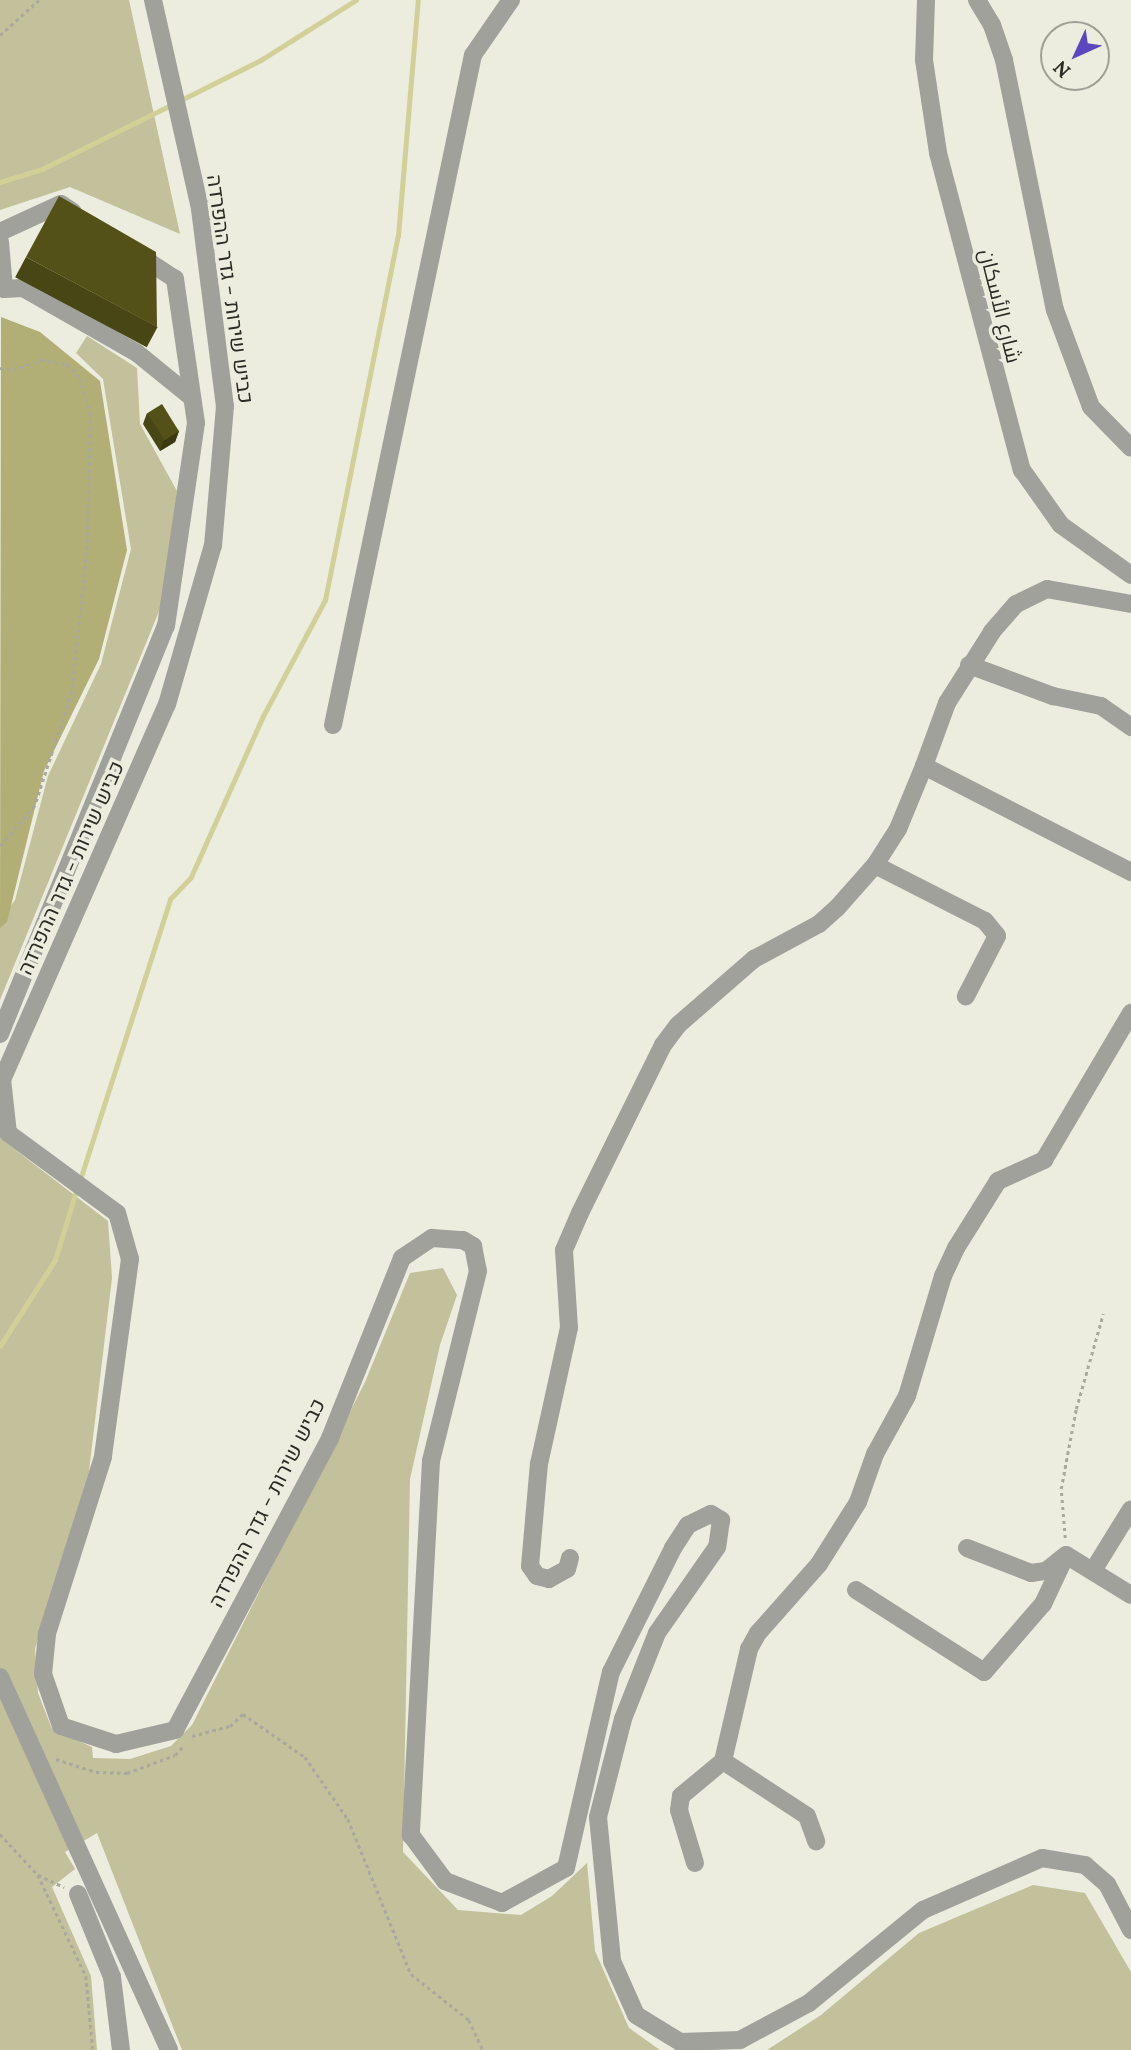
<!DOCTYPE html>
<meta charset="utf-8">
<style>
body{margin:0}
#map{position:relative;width:1131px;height:2050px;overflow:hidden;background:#ececdf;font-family:Lora,Cairo,Heebo,serif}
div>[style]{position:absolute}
.green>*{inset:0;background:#c2c19b}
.forest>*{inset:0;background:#b2af76}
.stream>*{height:4.5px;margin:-2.25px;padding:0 2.25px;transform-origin:2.25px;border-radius:2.25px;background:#d2d096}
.path>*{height:2.5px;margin-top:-1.25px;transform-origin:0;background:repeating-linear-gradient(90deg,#a8a89e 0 3.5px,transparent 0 7px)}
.minor>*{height:18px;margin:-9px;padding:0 9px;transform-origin:9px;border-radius:9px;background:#a1a19c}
.wall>*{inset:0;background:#484615;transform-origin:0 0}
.shaded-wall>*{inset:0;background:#3b3911}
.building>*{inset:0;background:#545118;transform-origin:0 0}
span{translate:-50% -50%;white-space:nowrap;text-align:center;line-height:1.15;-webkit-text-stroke:7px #ececdf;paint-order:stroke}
.street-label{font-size:21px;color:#2c2c27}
.north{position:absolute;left:1040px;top:21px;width:70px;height:70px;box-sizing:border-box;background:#ececdf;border:2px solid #9f9f95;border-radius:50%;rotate:225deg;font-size:19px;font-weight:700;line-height:28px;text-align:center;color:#2c2c27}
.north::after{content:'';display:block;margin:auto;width:24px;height:32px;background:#5c47c0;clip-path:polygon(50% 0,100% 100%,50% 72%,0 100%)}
</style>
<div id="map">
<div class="green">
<div style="clip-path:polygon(0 0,129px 0,180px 234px,70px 187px,0 210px)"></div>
<div style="clip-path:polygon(87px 336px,137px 368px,140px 424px,177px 491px,162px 604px,0 1000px,0 920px,15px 900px,48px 776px,101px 664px,131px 549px,103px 379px,76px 353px)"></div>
<div style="clip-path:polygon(0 1138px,108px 1221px,112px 1278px,89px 1471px,35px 1649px,38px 1693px,52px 1729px,92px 1747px,93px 1758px,130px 1759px,171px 1746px,192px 1725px,365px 1382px,410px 1273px,443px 1268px,457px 1295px,440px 1345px,410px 1479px,403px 1852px,458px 1910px,521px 1915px,552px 1896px,587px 1863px,595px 1951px,629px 2028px,660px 2050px,182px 2050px,97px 1833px,65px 1852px,75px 1869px,52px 1887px,91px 1976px,97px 2050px,0 2050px)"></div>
<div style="clip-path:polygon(1033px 1885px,1085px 1893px,1131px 1972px,1131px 2050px,767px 2050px,821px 2015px,919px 1933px)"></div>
</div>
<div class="forest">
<div style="clip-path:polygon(1px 317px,40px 332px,100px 381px,127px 550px,99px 659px,44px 771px,7px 922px,0 928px)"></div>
</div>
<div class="stream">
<div style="left:179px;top:101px;width:92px;rotate:-26.6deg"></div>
<div style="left:261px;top:60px;width:112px;rotate:-32.3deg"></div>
<div style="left:0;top:182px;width:44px;rotate:-17.2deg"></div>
<div style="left:42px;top:169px;width:144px;rotate:-26.4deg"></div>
<div style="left:80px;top:1180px;width:295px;rotate:-72.2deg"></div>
<div style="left:170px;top:899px;width:30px;rotate:-46deg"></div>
<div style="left:191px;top:877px;width:174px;rotate:-65.9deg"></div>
<div style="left:262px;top:718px;width:134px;rotate:-61.9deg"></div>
<div style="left:325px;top:600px;width:371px;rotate:-78.7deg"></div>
<div style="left:398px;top:236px;width:237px;rotate:-85.2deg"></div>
<div style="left:0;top:1346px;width:102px;rotate:-57.4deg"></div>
<div style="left:55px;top:1260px;width:75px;rotate:-73deg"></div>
</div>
<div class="path">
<div style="left:0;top:35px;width:52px;rotate:-41.9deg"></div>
<div style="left:0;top:368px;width:13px;rotate:9deg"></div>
<div style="left:13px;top:370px;width:30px;rotate:-20deg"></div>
<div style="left:41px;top:360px;width:26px;rotate:9deg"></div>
<div style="left:67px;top:364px;width:19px;rotate:47deg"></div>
<div style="left:80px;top:378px;width:37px;rotate:73deg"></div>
<div style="left:91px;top:413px;width:139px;rotate:91.6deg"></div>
<div style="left:87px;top:552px;width:141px;rotate:96.1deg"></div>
<div style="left:72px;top:692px;width:120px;rotate:108deg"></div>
<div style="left:35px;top:806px;width:54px;rotate:130.5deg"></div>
<div style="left:1065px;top:1538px;width:49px;rotate:-94.7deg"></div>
<div style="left:1061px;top:1489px;width:81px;rotate:-79.4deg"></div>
<div style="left:1076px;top:1409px;width:99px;rotate:-74.1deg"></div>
<div style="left:192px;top:1736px;width:39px;rotate:-15deg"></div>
<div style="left:230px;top:1726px;width:18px;rotate:-43deg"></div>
<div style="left:243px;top:1714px;width:75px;rotate:34.7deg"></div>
<div style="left:305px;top:1757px;width:75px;rotate:55.3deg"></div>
<div style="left:348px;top:1819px;width:167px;rotate:67.9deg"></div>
<div style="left:411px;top:1974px;width:74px;rotate:38.4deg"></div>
<div style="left:469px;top:2020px;width:33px;rotate:65deg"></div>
<div style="left:56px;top:1759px;width:42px;rotate:18deg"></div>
<div style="left:96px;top:1772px;width:31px;rotate:2deg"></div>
<div style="left:127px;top:1773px;width:51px;rotate:-20.6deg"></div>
<div style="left:175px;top:1755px;width:12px;rotate:-48deg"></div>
<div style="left:0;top:1834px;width:56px;rotate:47.2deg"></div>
<div style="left:38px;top:1875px;width:29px;rotate:25deg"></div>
<div style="left:38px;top:1875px;width:112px;rotate:64.6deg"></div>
<div style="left:86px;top:1976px;width:74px;rotate:84.6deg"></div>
</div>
<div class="minor">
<div style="left:153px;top:0;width:214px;rotate:77.3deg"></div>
<div style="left:200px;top:209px;width:199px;rotate:82.8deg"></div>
<div style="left:225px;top:406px;width:140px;rotate:94.9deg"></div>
<div style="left:213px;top:545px;width:166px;rotate:106.1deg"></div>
<div style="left:167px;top:704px;width:410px;rotate:113.7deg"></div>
<div style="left:2px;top:1079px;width:54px;rotate:83.7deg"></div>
<div style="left:8px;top:1133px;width:135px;rotate:36.3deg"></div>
<div style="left:117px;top:1213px;width:48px;rotate:74.2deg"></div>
<div style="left:130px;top:1259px;width:200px;rotate:97.8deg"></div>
<div style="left:103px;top:1457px;width:186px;rotate:107.6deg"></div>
<div style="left:47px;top:1634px;width:40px;rotate:95.7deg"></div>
<div style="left:43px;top:1674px;width:55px;rotate:70.9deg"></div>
<div style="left:61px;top:1726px;width:58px;rotate:18.1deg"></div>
<div style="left:116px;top:1744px;width:61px;rotate:-13.3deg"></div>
<div style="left:175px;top:1730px;width:331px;rotate:-62deg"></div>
<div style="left:330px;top:1438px;width:194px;rotate:-68.2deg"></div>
<div style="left:402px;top:1258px;width:36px;rotate:-34deg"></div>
<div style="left:432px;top:1238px;width:31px;rotate:4deg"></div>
<div style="left:463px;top:1240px;width:12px;rotate:31deg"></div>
<div style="left:473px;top:1246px;width:25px;rotate:79deg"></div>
<div style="left:478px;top:1271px;width:196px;rotate:103.9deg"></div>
<div style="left:431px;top:1461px;width:375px;rotate:93.1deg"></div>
<div style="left:411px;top:1835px;width:57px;rotate:53.5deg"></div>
<div style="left:445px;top:1881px;width:61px;rotate:21.1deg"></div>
<div style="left:502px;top:1903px;width:73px;rotate:-28.7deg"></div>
<div style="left:566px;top:1868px;width:201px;rotate:-77.1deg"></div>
<div style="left:611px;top:1672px;width:139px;rotate:-63.4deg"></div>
<div style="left:673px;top:1548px;width:27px;rotate:-57deg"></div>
<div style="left:688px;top:1525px;width:25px;rotate:-26deg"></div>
<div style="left:711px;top:1514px;width:12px;rotate:31deg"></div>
<div style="left:721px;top:1520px;width:27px;rotate:98deg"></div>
<div style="left:717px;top:1547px;width:105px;rotate:124.9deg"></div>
<div style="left:657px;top:1633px;width:92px;rotate:111.6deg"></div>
<div style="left:623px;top:1719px;width:101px;rotate:104.3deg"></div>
<div style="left:598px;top:1817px;width:145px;rotate:84.4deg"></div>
<div style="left:612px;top:1961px;width:59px;rotate:66deg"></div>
<div style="left:636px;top:2015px;width:52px;rotate:31.5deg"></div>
<div style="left:680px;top:2042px;width:60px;rotate:-1.9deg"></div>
<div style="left:740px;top:2040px;width:78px;rotate:-28.2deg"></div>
<div style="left:809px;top:2003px;width:147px;rotate:-39.2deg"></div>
<div style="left:923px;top:1910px;width:130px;rotate:-23.6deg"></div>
<div style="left:1042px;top:1858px;width:44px;rotate:9.2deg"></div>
<div style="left:1085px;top:1865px;width:29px;rotate:41deg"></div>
<div style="left:1107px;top:1884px;width:52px;rotate:62.4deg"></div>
<div style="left:926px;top:0;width:60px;rotate:91.9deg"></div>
<div style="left:924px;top:60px;width:94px;rotate:81.4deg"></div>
<div style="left:938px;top:153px;width:328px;rotate:75.2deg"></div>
<div style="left:1022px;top:470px;width:67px;rotate:54.7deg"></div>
<div style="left:1061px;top:525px;width:86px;rotate:35.5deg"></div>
<div style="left:977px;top:0;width:29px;rotate:59deg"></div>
<div style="left:992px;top:25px;width:37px;rotate:71deg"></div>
<div style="left:1004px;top:60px;width:255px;rotate:78.5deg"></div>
<div style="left:1055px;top:310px;width:103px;rotate:69.6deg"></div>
<div style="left:1091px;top:407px;width:57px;rotate:45.7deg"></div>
<div style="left:0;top:232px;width:67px;rotate:-24.7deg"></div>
<div style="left:61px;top:204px;width:14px;rotate:34deg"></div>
<div style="left:0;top:242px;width:47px;rotate:85.1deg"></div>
<div style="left:4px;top:289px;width:19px;rotate:-3deg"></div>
<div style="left:23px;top:288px;width:131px;rotate:29.7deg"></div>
<div style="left:137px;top:353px;width:68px;rotate:39.1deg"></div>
<div style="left:1131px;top:604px;width:85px;rotate:-169.9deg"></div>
<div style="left:1047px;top:589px;width:34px;rotate:154deg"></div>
<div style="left:1016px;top:604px;width:37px;rotate:131deg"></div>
<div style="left:992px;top:632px;width:84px;rotate:122.4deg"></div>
<div style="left:947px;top:703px;width:67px;rotate:110.1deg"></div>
<div style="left:924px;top:766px;width:233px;rotate:27.1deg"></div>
<div style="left:969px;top:665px;width:90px;rotate:20.3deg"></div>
<div style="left:1053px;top:696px;width:49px;rotate:11.8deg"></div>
<div style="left:1101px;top:706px;width:37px;rotate:35deg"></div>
<div style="left:333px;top:725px;width:684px;rotate:-78.2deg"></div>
<div style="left:473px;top:55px;width:67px;rotate:-55.4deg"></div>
<div style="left:875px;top:865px;width:123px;rotate:27deg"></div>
<div style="left:985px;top:921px;width:19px;rotate:51deg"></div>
<div style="left:997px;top:936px;width:68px;rotate:117.3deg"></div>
<div style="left:0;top:1034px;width:440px;rotate:-67.9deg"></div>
<div style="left:166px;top:626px;width:205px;rotate:-81.6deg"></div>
<div style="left:196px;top:423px;width:146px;rotate:-98.3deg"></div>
<div style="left:175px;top:279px;width:45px;rotate:-146.7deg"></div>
<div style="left:967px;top:1548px;width:69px;rotate:21.3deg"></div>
<div style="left:1031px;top:1573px;width:15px;rotate:-8deg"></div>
<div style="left:1046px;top:1571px;width:22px;rotate:-39deg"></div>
<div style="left:1066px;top:1555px;width:76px;rotate:31.6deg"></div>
<div style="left:570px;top:1558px;width:11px;rotate:105deg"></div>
<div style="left:567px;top:1569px;width:21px;rotate:151deg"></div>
<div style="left:549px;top:1579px;width:12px;rotate:-166deg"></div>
<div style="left:537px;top:1576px;width:12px;rotate:-125deg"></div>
<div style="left:530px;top:1566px;width:102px;rotate:-85deg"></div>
<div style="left:539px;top:1464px;width:139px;rotate:-77.6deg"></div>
<div style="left:569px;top:1328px;width:78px;rotate:-93.7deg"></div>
<div style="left:564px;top:1250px;width:40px;rotate:-66.6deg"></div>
<div style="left:580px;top:1213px;width:187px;rotate:-63.7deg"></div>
<div style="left:663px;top:1045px;width:25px;rotate:-53deg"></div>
<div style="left:678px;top:1025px;width:101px;rotate:-41deg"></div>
<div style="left:754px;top:959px;width:74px;rotate:-28.3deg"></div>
<div style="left:819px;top:924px;width:24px;rotate:-42deg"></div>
<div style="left:837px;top:908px;width:57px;rotate:-48.5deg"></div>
<div style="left:875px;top:865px;width:43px;rotate:-57.4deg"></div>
<div style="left:898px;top:829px;width:68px;rotate:-67.6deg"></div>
<div style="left:1094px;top:1569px;width:70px;rotate:-58.3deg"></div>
<div style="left:856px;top:1590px;width:152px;rotate:32.6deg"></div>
<div style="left:984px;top:1672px;width:90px;rotate:-49.1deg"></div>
<div style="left:1043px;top:1604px;width:54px;rotate:-64.9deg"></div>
<div style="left:0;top:1677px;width:409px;rotate:65.6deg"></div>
<div style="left:723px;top:1761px;width:100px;rotate:33.2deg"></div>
<div style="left:807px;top:1816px;width:27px;rotate:70deg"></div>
<div style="left:695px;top:1863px;width:55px;rotate:-106.8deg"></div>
<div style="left:679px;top:1810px;width:14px;rotate:-82deg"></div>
<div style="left:681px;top:1796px;width:55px;rotate:-39.8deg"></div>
<div style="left:723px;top:1761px;width:115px;rotate:-76.9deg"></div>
<div style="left:749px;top:1649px;width:18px;rotate:-61deg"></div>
<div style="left:758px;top:1633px;width:92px;rotate:-48.5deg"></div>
<div style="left:819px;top:1564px;width:73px;rotate:-57.8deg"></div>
<div style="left:858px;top:1502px;width:51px;rotate:-70.5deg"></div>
<div style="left:875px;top:1454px;width:66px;rotate:-61.1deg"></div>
<div style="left:907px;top:1396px;width:125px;rotate:-73.3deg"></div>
<div style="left:943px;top:1276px;width:31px;rotate:-65deg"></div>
<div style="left:956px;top:1248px;width:79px;rotate:-57.9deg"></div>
<div style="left:998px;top:1181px;width:51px;rotate:-24.5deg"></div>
<div style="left:1044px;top:1160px;width:171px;rotate:-59.4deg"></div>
<div style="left:78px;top:1894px;width:90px;rotate:67.7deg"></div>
<div style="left:112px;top:1977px;width:74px;rotate:83deg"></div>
</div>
<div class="wall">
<div style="left:26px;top:257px;width:149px;height:23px;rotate:28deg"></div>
<div style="clip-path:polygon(147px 413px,179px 431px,175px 442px,160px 451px,143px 424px)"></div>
</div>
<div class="shaded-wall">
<div style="clip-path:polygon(179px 431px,175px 442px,160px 451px,164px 440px)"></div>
</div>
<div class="building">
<div style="clip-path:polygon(59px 196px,156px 252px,157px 327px,26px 257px)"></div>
<div style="left:162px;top:404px;width:32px;height:17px;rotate:58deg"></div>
</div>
<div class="street-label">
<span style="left:230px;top:289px;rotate:82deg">כביש שירות - גדר ההפרדה</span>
<span style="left:1000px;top:306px;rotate:76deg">شارع الأسكان</span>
<span style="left:71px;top:868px;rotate:-66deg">כביש שירות - גדר ההפרדה</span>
<span style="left:267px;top:1503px;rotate:-63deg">כביש שירות - גדר ההפרדה</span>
</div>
<div class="north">N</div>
</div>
